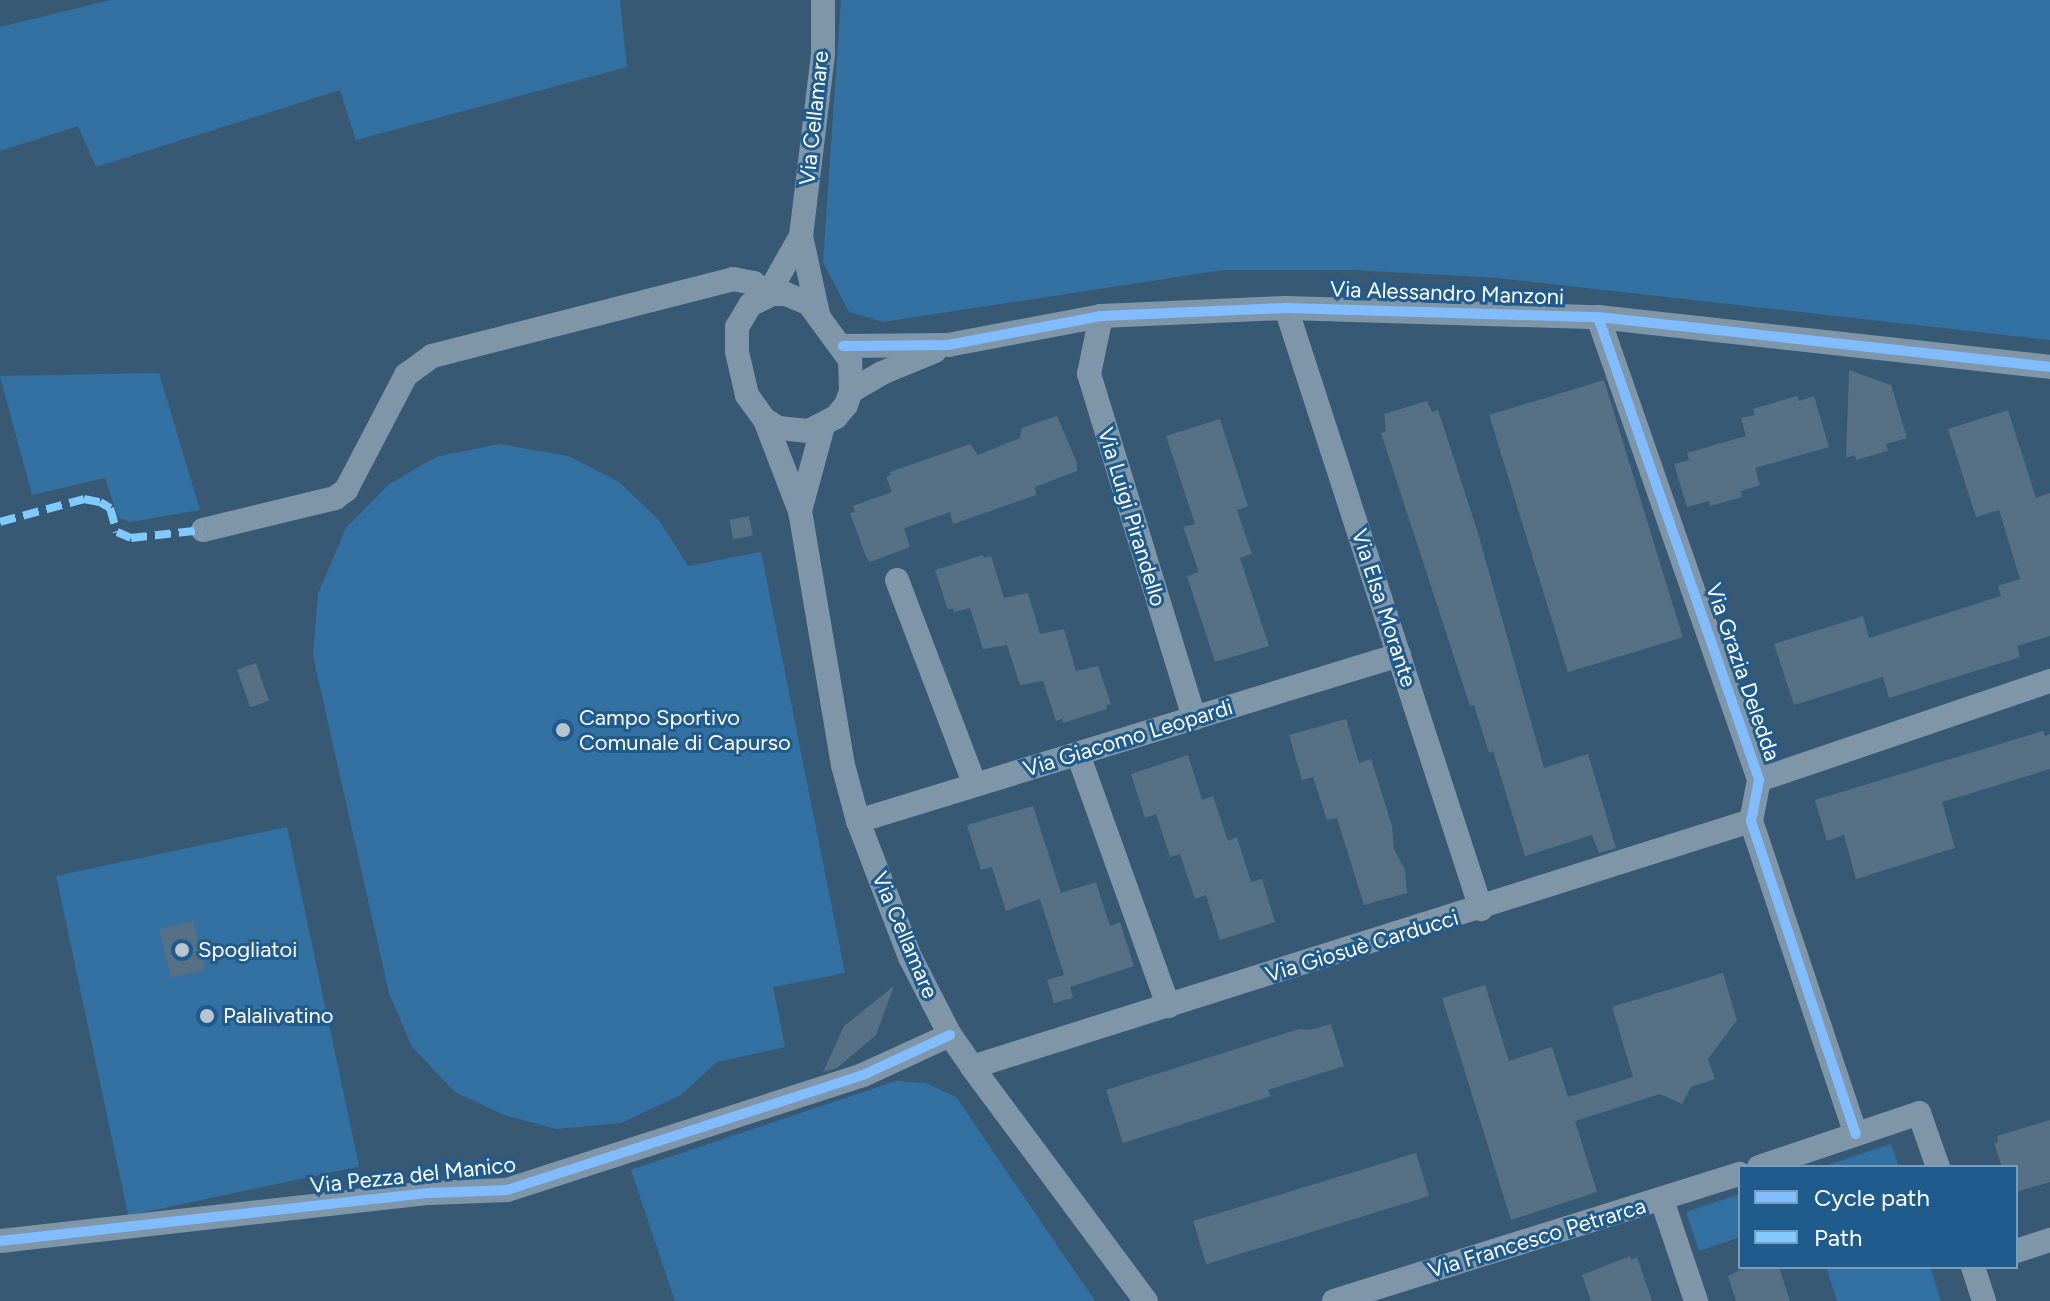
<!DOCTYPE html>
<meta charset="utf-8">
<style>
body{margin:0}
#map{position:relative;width:2050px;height:1301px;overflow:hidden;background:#385974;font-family:Figtree,sans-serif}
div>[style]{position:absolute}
.green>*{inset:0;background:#3471a3;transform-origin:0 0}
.building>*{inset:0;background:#567086;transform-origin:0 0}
.minor>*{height:24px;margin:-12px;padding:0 12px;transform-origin:12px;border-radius:12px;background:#7f95a8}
.quiet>*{height:8px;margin-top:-4px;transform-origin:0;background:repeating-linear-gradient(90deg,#80caff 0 16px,transparent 0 24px)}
.cycleway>*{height:10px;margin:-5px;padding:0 5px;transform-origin:5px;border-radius:5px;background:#80bcff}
.dots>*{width:22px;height:22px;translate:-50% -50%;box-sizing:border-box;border:4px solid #1f5b8d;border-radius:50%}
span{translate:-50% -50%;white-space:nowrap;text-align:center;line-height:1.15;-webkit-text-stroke:6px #1f5b8d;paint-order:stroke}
.street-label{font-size:22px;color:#fff}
.poi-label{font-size:22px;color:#fff}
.left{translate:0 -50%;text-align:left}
.legend{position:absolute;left:1738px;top:1165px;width:280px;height:104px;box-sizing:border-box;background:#1f5b8d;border:2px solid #799dbb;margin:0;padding:10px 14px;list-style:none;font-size:24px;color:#fff}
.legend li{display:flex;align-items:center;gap:16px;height:40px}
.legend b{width:40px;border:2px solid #799dbb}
</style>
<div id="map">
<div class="green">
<div style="clip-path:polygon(111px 0,620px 0,627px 67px,356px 140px,340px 90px,96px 167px,78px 126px,0 151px,0 27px)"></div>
<div style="clip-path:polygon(841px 0,2050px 0,2050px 340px,1498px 278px,1354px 270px,1223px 270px,883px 322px,849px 312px,823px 262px)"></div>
<div style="clip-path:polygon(159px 373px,200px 510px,130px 522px,118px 517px,105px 478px,32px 495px,0 376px)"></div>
<div style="clip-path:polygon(499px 444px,568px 456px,619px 482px,659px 520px,688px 566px,761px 552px,845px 973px,773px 987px,785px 1047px,717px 1062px,681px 1095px,621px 1123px,556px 1129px,504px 1115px,455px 1092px,412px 1047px,389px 993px,313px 656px,318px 594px,346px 528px,388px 485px,436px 457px)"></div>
<div style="left:287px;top:827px;width:347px;height:236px;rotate:78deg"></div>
<div style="clip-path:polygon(896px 1081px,926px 1083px,956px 1097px,1095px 1301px,675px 1301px,631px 1170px)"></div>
<div style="clip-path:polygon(1891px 1144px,1899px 1167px,1822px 1167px)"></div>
<div style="clip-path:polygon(1740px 1194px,1740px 1237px,1699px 1251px,1686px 1212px)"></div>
<div style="clip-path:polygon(1826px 1267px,1930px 1267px,1941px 1301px,1837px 1301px)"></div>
</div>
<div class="building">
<div style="clip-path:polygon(1849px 370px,1891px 385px,1907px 438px,1886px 444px,1888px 451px,1856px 460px,1855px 455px,1846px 458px)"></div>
<div style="left:1604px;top:380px;width:269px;height:120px;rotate:73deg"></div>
<div style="clip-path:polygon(1797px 396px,1799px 401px,1814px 396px,1829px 447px,1755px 468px,1760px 485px,1741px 491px,1742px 497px,1710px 506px,1709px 501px,1687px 507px,1674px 464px,1689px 460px,1687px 453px,1746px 436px,1741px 418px,1755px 415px,1753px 409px)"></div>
<div style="clip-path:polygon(1427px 401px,1432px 412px,1438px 410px,1478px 533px,1544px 768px,1588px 754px,1616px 848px,1599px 853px,1592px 835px,1525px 856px,1493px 751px,1489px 753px,1474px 705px,1470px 706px,1381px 433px,1386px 431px,1384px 414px)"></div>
<div style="clip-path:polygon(2008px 410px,2036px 498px,2050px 493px,2050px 636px,2017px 646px,2020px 657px,1889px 698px,1883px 677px,1794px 705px,1774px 644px,1863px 616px,1869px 638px,2001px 596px,1998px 586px,2020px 579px,1999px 510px,1976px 517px,1948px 429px)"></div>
<div style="clip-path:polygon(1057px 416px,1077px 463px,1077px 471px,1035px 487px,1036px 495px,953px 524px,950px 512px,904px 528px,910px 547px,870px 562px,866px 557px,850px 513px,855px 512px,853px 506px,892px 492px,886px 477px,891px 475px,890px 472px,970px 444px,978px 455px,1020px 438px,1022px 428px)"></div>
<div style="clip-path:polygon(1220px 419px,1248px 506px,1237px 510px,1252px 554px,1240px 558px,1269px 646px,1215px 662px,1187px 576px,1199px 572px,1183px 527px,1195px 524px,1166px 436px)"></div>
<div style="left:749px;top:516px;width:20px;height:20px;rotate:79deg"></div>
<div style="clip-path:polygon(983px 555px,984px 558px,991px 556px,1004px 598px,1028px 593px,1040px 634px,1064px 629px,1076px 671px,1098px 666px,1111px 704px,1106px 705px,1107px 709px,1063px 723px,1062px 719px,1056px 721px,1043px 681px,1020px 685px,1007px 645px,983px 649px,970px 608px,954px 612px,953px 608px,948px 610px,935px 570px)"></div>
<div style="left:256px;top:663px;width:40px;height:20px;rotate:71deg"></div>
<div style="clip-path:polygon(1346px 719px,1359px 763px,1371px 759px,1392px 826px,1394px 849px,1405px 870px,1407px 893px,1364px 905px,1337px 818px,1327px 820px,1313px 777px,1302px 780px,1289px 735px)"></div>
<div style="clip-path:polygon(2043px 731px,2045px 736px,2050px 734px,2050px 769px,1942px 802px,1955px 848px,1856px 879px,1844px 835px,1827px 841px,1815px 800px)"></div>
<div style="clip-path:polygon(1188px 755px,1202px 800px,1213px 796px,1228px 841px,1237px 837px,1251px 882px,1262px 879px,1275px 922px,1220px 940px,1206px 895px,1195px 899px,1180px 854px,1170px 857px,1156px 814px,1145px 818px,1131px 774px)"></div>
<div style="clip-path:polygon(1033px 806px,1061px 893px,1096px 882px,1110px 926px,1120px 922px,1134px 966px,1070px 987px,1073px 998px,1054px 1003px,1047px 980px,1064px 975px,1040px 899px,1006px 911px,992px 867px,981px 870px,967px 825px)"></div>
<div style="left:193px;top:921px;width:50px;height:35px;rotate:76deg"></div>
<div style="clip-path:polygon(1723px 973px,1737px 1020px,1708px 1059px,1715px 1079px,1691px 1087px,1682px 1104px,1660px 1094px,1575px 1121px,1597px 1192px,1511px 1220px,1442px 998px,1485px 985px,1509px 1061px,1552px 1047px,1568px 1097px,1633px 1077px,1612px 1007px)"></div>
<div style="clip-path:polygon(894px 986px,876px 1035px,837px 1068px,823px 1072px,844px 1026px)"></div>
<div style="clip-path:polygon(1331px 1024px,1344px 1066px,1268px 1090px,1271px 1096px,1123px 1143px,1106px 1090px,1299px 1029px,1310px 1030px)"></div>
<div style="clip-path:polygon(2050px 1120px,2050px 1182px,2016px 1192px,2016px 1167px,2002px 1167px,1994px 1143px,1998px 1142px,1997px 1136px)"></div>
<div style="left:1416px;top:1153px;width:45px;height:233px;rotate:73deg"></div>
<div style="clip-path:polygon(1630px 1256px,1631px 1260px,1637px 1257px,1652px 1301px,1591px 1301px,1582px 1275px)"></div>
<div style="clip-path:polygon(1746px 1267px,1779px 1267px,1790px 1301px,1736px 1301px,1728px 1276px)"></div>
</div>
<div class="minor">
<div style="left:773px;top:294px;width:13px"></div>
<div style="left:786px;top:294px;width:25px;rotate:23deg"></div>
<div style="left:809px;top:304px;width:69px;rotate:53.8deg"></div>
<div style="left:850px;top:360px;width:31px;rotate:88deg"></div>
<div style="left:851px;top:391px;width:15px;rotate:110deg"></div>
<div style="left:846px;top:405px;width:16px;rotate:130deg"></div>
<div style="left:836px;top:417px;width:31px;rotate:153deg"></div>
<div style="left:808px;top:431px;width:30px;rotate:-174deg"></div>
<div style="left:778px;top:428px;width:15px;rotate:-148deg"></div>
<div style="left:765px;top:420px;width:31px;rotate:-126deg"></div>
<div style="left:747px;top:395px;width:44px;rotate:-103.1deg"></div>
<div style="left:737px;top:352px;width:25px;rotate:-90deg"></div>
<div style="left:737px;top:327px;width:26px;rotate:-59deg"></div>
<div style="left:750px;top:305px;width:25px;rotate:-26deg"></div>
<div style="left:1286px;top:308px;width:632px;rotate:72.02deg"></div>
<div style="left:818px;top:314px;width:80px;rotate:-102.3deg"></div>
<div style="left:801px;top:236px;width:184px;rotate:-83.1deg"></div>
<div style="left:823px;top:53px;width:53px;rotate:-90deg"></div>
<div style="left:1101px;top:316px;width:59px;rotate:101.7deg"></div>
<div style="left:1089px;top:374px;width:360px;rotate:73deg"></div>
<div style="left:1598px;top:317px;width:490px;rotate:70.8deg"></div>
<div style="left:1759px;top:780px;width:42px;rotate:101deg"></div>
<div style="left:1751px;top:821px;width:330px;rotate:71.5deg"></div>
<div style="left:843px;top:346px;width:105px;rotate:-0.5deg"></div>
<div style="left:948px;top:345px;width:156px;rotate:-10.7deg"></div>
<div style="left:1101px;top:316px;width:185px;rotate:-2.5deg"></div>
<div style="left:1286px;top:308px;width:312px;rotate:1.7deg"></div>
<div style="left:1598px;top:317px;width:455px;rotate:6.3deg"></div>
<div style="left:851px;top:391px;width:36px;rotate:-30deg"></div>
<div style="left:882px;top:373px;width:57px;rotate:-22.5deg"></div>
<div style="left:765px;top:420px;width:97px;rotate:69deg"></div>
<div style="left:800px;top:511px;width:258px;rotate:80.4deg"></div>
<div style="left:843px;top:765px;width:58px;rotate:75deg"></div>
<div style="left:858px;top:821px;width:146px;rotate:69.1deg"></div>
<div style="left:910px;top:957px;width:88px;rotate:62.9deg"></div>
<div style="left:950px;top:1035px;width:39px;rotate:55deg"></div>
<div style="left:972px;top:1067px;width:292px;rotate:53.4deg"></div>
<div style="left:800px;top:511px;width:88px;rotate:-74.9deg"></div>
<div style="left:203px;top:530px;width:136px;rotate:-13.6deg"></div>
<div style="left:335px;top:498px;width:14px;rotate:-36deg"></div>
<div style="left:346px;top:490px;width:130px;rotate:-62.4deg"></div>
<div style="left:406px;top:375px;width:32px;rotate:-36deg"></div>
<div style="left:432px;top:356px;width:311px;rotate:-14.3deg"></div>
<div style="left:733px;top:279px;width:21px;rotate:11deg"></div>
<div style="left:754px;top:283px;width:18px;rotate:45deg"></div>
<div style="left:767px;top:296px;width:69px;rotate:-60.5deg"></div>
<div style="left:897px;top:580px;width:219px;rotate:69.2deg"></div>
<div style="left:1078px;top:754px;width:268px;rotate:70.3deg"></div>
<div style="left:1759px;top:780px;width:307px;rotate:-18.8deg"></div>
<div style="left:858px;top:821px;width:566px;rotate:-17.06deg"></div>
<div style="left:972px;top:1067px;width:817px;rotate:-17.53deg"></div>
<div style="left:1759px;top:1167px;width:169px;rotate:-18.6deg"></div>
<div style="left:1919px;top:1113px;width:57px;rotate:70.6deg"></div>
<div style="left:1662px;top:1200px;width:107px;rotate:71.4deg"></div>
<div style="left:0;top:1241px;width:434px;rotate:-6.4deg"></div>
<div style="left:431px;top:1193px;width:76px;rotate:-2.3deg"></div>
<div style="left:507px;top:1190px;width:374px;rotate:-17.9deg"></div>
<div style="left:863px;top:1075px;width:96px;rotate:-24.7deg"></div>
<div style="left:2016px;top:1251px;width:36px;rotate:-18deg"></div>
<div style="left:1973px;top:1267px;width:36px;rotate:72deg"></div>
<div style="left:1334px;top:1301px;width:425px;rotate:-17.4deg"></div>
</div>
<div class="quiet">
<div style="left:0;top:522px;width:87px;rotate:-15.3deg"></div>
<div style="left:84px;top:499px;width:16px;rotate:11deg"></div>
<div style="left:100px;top:502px;width:12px;rotate:31deg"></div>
<div style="left:110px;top:508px;width:25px;rotate:74deg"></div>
<div style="left:117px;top:532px;width:15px;rotate:23deg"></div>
<div style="left:131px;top:538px;width:72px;rotate:-6.3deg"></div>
</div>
<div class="cycleway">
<div style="left:1598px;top:317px;width:490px;rotate:70.8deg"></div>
<div style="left:1759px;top:780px;width:42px;rotate:101deg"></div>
<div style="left:1751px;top:821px;width:330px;rotate:71.5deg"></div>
<div style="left:843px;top:346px;width:105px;rotate:-0.5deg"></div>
<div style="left:948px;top:345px;width:156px;rotate:-10.7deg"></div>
<div style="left:1101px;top:316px;width:185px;rotate:-2.5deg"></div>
<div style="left:1286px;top:308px;width:312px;rotate:1.7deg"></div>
<div style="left:1598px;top:317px;width:455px;rotate:6.3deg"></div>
<div style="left:0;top:1241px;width:434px;rotate:-6.4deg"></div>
<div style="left:431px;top:1193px;width:76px;rotate:-2.3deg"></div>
<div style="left:507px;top:1190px;width:374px;rotate:-17.9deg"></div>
<div style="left:863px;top:1075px;width:96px;rotate:-24.7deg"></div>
</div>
<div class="dots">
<div style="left:563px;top:730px;background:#b9c5ce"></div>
<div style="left:182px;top:950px;background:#b9c5ce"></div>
<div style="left:207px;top:1016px;background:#b9c5ce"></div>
</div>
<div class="street-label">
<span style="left:814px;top:118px;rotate:-84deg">Via Cellamare</span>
<span style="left:1447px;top:293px;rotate:2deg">Via Alessandro Manzoni</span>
<span style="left:1132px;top:517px;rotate:73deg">Via Luigi Pirandello</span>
<span style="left:1384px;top:608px;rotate:72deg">Via Elsa Morante</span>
<span style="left:1743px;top:672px;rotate:71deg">Via Grazia Deledda</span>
<span style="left:1128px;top:738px;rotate:-17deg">Via Giacomo Leopardi</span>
<span style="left:905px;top:935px;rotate:67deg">Via Cellamare</span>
<span style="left:1362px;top:946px;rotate:-17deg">Via Giosuè Carducci</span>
<span style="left:413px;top:1175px;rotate:-6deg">Via Pezza del Manico</span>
<span style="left:1537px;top:1238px;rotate:-17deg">Via Francesco Petrarca</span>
</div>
<div class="poi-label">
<span class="left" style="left:579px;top:730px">Campo Sportivo<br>Comunale di Capurso</span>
<span class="left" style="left:198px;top:950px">Spogliatoi</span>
<span class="left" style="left:223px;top:1016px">Palalivatino</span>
</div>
<ul class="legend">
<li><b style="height:10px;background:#80bcff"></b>Cycle path</li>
<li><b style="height:10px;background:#80caff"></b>Path</li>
</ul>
</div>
